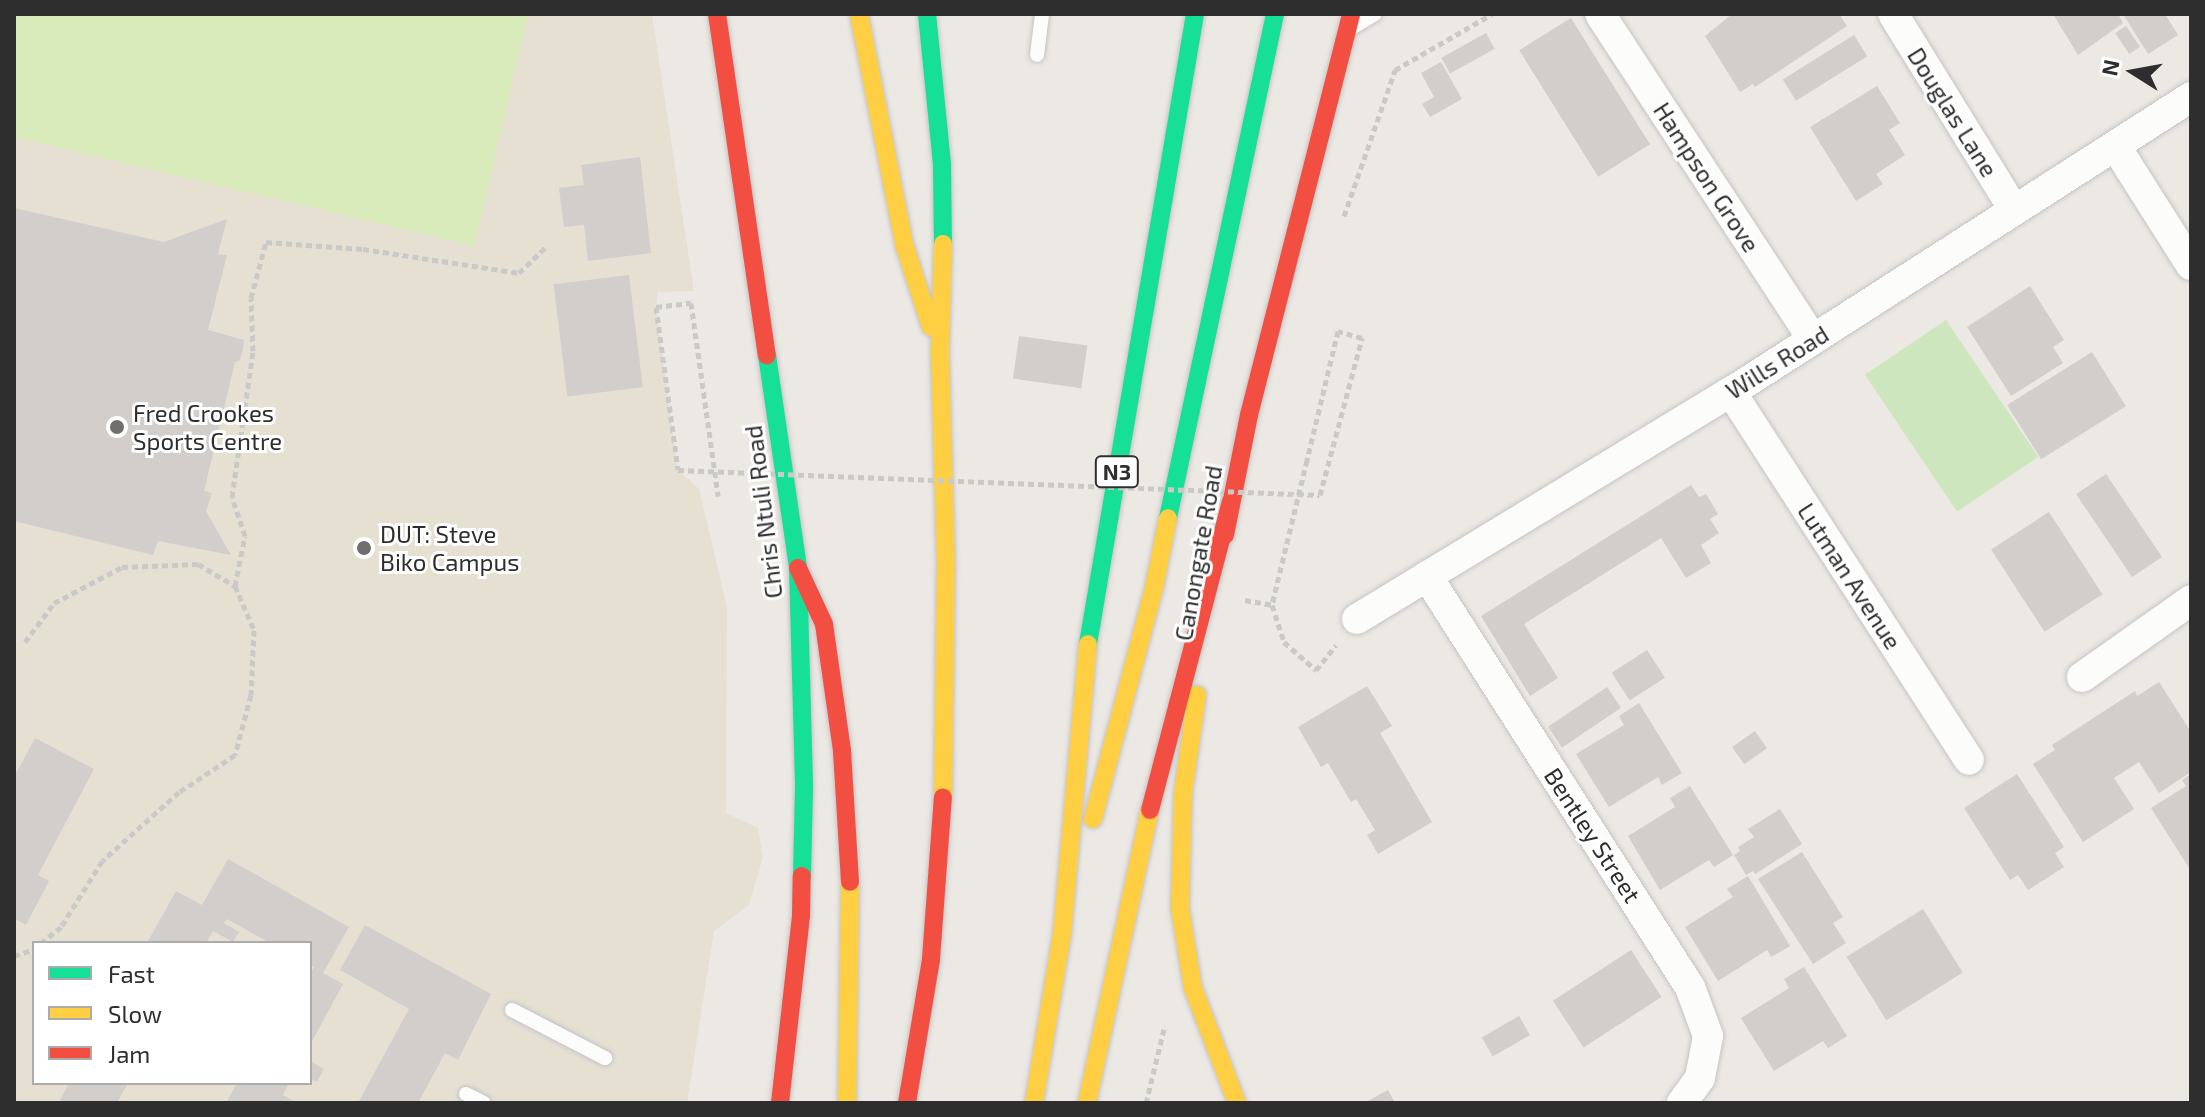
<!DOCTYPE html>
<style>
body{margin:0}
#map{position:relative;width:2205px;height:1117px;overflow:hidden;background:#ece8e4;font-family:"Exo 2",sans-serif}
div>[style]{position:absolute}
.education>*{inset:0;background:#e6e0d3}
.green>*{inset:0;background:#cee6be;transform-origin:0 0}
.pitch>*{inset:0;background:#d9eabb}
.building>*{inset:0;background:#d1cecb;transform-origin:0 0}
.path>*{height:5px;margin-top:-2.5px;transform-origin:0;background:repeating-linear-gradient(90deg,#c9c9c8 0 6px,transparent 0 10px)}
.roads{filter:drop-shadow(0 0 2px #c5c4c5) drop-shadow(0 0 2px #c5c4c5)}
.lane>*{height:14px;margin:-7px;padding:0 7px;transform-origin:7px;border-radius:7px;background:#fcfcfb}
.street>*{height:30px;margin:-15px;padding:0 15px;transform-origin:15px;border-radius:15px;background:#fcfcfb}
.fast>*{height:18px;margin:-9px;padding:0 9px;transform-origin:9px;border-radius:9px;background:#16e098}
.slow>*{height:18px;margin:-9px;padding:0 9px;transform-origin:9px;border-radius:9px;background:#ffcf43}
.jam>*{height:18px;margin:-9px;padding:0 9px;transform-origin:9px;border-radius:9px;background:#f24e42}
.path-bridge>*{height:5px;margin-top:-2.5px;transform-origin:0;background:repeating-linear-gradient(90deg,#c9c9c8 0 6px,transparent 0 10px)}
.dots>*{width:22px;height:22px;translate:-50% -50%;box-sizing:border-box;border:4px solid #fff;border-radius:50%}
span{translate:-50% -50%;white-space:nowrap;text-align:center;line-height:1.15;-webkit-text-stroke:6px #fff;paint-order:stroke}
.shield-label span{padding:2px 6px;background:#fff;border:2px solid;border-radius:6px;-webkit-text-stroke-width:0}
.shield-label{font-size:22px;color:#2e2e2e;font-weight:700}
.street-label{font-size:24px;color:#2e2e2e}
.poi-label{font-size:24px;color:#2e2e2e}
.left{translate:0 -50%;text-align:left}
.frame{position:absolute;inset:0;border:16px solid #2e2e2e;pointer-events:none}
.legend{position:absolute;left:32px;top:941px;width:280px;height:144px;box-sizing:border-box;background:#fff;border:2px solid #ababab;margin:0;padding:10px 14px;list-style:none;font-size:24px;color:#2e2e2e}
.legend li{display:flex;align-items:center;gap:16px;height:40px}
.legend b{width:40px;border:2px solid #ababab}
.north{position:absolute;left:2093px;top:32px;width:80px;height:80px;-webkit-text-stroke:6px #fff;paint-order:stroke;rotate:281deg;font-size:22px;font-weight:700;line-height:32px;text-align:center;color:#2e2e2e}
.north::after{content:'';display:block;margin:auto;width:28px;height:36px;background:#2e2e2e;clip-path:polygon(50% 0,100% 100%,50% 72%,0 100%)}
</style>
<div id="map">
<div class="education">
<div style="clip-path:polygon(evenodd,14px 14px,652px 14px,694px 291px,658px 292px,656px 307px,678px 470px,699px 489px,727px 607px,726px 813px,758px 828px,763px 857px,749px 905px,714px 931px,687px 1103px,14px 1103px,14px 14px,34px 943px,310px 943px,310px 1083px,34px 1083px,34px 943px)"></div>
</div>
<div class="green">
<div style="left:1946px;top:320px;width:165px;height:98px;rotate:56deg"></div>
</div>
<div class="pitch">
<div style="clip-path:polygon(14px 14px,528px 14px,474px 246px,14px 137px)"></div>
</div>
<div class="building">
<div style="clip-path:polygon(1732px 14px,1839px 14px,1847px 26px,1755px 87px,1753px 84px,1740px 92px,1705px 36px)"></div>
<div style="clip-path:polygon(2053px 14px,2118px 14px,2123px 23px,2078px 55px)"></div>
<div style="clip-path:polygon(2123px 14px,2165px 14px,2178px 35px,2148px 54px)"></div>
<div style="left:1571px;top:18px;width:149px;height:61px;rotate:58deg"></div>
<div style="left:2126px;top:26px;width:25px;height:13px;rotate:56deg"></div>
<div style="left:1486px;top:33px;width:18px;height:51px;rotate:61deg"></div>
<div style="left:1854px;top:35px;width:25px;height:84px;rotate:58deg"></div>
<div style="clip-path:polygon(1441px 62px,1462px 99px,1430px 117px,1422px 104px,1434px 97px,1421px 73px)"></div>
<div style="clip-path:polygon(1877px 86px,1900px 123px,1889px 130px,1905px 155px,1876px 174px,1883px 184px,1856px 201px,1810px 127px)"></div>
<div style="clip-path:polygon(640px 157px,651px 253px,588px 261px,584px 225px,564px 227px,559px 188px,584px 185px,581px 165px)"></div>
<div style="clip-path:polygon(14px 208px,164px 242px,227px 219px,218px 254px,227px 255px,208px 330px,244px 340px,243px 350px,240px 360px,235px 362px,204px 491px,212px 493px,206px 511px,231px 555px,158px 541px,153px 555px,14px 521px)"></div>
<div style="left:629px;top:275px;width:113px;height:76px;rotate:83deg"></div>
<div style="clip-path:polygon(2030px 286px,2064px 340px,2053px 347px,2063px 363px,2011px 396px,1967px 327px)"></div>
<div style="left:1019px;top:336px;width:69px;height:43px;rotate:8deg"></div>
<div style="left:2092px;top:352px;width:64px;height:100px;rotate:58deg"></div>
<div style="left:2106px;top:474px;width:100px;height:36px;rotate:56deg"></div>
<div style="clip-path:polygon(1691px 485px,1699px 497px,1706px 494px,1718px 514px,1710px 519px,1719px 533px,1701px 545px,1711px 563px,1686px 578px,1661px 538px,1524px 624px,1558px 678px,1530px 696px,1481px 616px)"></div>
<div style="left:2049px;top:512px;width:98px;height:69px;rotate:57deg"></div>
<div style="left:1647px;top:650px;width:33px;height:42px;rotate:57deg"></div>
<div style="clip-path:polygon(2159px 682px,2191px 732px,2191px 772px,2159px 793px,2139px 762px,2114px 778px,2134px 809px,2083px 842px,2033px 764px,2055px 750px,2052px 745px,2135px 691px,2137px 696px)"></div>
<div style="clip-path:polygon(1367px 686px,1392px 726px,1380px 733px,1432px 822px,1378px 854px,1367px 835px,1375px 830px,1356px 799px,1351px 802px,1328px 763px,1321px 767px,1298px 727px)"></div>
<div style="left:1607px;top:687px;width:25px;height:71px;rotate:56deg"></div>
<div style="clip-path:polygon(1639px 703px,1682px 773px,1662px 785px,1658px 777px,1609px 807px,1576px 754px,1624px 725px,1619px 716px)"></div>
<div style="left:1755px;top:731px;width:21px;height:28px;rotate:55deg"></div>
<div style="clip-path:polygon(35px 738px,94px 769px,38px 875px,49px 881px,26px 925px,14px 918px,14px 777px)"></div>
<div style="clip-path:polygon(2017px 774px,2064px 847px,2055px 853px,2064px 867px,2028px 890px,2018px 875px,2010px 880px,1964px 808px)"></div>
<div style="clip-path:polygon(2191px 774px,2191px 871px,2151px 808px,2186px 786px,2182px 780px)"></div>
<div style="clip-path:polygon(1690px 786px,1733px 855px,1714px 867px,1709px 860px,1660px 890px,1628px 836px,1675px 807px,1670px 798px)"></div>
<div style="clip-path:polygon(1780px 809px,1802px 844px,1755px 874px,1753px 871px,1746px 875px,1734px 855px,1740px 851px,1738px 847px,1754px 837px,1748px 829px)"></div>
<div style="clip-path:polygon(1802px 852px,1843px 917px,1833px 923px,1846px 943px,1813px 964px,1758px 879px)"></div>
<div style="clip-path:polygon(228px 859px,349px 927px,323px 973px,343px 984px,310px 1045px,310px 975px,314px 967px,310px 965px,310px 943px,270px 943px,227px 919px,224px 923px,239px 932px,233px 942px,213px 931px,206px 943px,147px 943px,176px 891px,202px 905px)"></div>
<div style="clip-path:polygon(1748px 876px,1790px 946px,1771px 957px,1767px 950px,1718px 981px,1685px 927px,1733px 897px,1727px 889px)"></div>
<div style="left:1923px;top:909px;width:75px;height:90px;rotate:58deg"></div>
<div style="clip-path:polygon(365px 925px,491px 994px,458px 1060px,445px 1053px,418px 1103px,358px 1103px,409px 1009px,340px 970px)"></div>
<div style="left:1631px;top:950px;width:56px;height:93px;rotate:57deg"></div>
<div style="clip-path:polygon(1804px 967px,1847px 1036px,1828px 1048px,1823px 1041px,1774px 1071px,1741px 1018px,1789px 988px,1784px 979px)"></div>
<div style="left:1519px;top:1016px;width:22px;height:43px;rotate:60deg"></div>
<div style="clip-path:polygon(310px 1061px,324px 1069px,317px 1082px,310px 1078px)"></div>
<div style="clip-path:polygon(69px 1083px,128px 1083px,117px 1103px,66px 1103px,60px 1100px)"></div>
<div style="clip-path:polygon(237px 1083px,289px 1083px,283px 1095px,297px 1103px,226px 1103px)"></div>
<div style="clip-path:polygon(1388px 1090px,1395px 1103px,1364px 1103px)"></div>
</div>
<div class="path">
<div style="left:1344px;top:216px;width:155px;rotate:-70.7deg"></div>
<div style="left:1395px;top:70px;width:112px;rotate:-30deg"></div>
<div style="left:656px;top:307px;width:35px;rotate:-7deg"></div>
<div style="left:691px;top:303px;width:195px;rotate:82deg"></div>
<div style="left:1307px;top:460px;width:149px;rotate:103.6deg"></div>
<div style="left:1272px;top:605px;width:39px;rotate:72deg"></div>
<div style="left:1284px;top:642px;width:43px;rotate:41.2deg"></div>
<div style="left:1316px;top:670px;width:32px;rotate:-51deg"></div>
<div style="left:235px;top:586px;width:51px;rotate:-78.7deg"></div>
<div style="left:245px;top:536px;width:41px;rotate:-108.4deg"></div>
<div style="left:232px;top:497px;width:148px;rotate:-81.8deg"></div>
<div style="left:253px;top:351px;width:53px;rotate:-92.2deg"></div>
<div style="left:251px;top:298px;width:58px;rotate:-75deg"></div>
<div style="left:266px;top:242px;width:97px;rotate:4.1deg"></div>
<div style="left:363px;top:249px;width:158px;rotate:8.7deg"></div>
<div style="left:519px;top:273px;width:37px;rotate:-44deg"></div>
<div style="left:1245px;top:600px;width:27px;rotate:10deg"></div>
<div style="left:25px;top:642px;width:49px;rotate:-53.4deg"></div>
<div style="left:54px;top:603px;width:77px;rotate:-27.9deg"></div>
<div style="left:122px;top:567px;width:76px;rotate:-2.3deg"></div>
<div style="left:198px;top:564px;width:43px;rotate:30.7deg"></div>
<div style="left:235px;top:586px;width:48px;rotate:66.6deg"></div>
<div style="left:254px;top:630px;width:65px;rotate:92.6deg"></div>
<div style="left:251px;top:695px;width:62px;rotate:104.9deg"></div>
<div style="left:235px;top:755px;width:67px;rotate:146.5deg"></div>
<div style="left:179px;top:792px;width:103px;rotate:138.1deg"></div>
<div style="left:102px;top:861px;width:78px;rotate:121.8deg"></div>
<div style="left:61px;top:927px;width:26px;rotate:141deg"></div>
<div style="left:14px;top:956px;width:21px;rotate:-19deg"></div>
<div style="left:1146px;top:1103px;width:80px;rotate:-76.3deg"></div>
</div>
<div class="roads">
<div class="lane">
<div style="left:1355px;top:26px;width:23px;rotate:-31deg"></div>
<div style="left:1037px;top:55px;width:41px;rotate:-83deg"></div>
<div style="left:512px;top:1010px;width:105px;rotate:27.3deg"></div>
<div style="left:466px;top:1094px;width:20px;rotate:27deg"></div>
</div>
<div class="street">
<div style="left:1600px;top:14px;width:389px;rotate:56.8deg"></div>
<div style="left:1893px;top:14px;width:230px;rotate:58.3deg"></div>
<div style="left:2116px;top:147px;width:140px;rotate:57.6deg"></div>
<div style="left:1731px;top:392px;width:438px;rotate:57.1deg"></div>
<div style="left:1427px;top:576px;width:488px;rotate:57.4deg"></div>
<div style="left:1690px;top:987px;width:52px;rotate:69.8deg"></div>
<div style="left:1708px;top:1036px;width:43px;rotate:100.8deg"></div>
<div style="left:1700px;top:1078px;width:31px;rotate:126deg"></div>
<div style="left:1357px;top:619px;width:437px;rotate:-31.3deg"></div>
<div style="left:1731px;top:392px;width:546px;rotate:-32.67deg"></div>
<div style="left:2082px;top:677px;width:133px;rotate:-35.2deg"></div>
</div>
<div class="fast">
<div style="left:927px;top:14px;width:152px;rotate:84.3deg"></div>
<div style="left:942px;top:165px;width:79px;rotate:89.3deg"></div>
<div style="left:767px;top:355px;width:215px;rotate:81.7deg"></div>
<div style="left:798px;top:568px;width:220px;rotate:88.4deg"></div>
<div style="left:804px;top:788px;width:88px;rotate:91.3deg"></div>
<div style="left:1168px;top:518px;width:515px;rotate:-78.01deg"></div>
<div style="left:1088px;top:644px;width:639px;rotate:-80.36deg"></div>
</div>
<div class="slow">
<div style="left:859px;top:14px;width:234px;rotate:78.9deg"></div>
<div style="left:904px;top:244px;width:87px;rotate:72deg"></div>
<div style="left:1197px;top:695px;width:99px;rotate:98.1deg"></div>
<div style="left:1183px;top:793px;width:115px;rotate:91.5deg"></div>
<div style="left:1180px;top:908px;width:81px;rotate:80.8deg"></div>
<div style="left:1193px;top:988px;width:123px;rotate:69.1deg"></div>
<div style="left:943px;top:797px;width:230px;rotate:-89.3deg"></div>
<div style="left:946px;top:567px;width:215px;rotate:-91.6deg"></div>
<div style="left:940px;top:352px;width:108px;rotate:-88.4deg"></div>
<div style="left:1093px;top:819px;width:239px;rotate:-75.2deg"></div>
<div style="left:1154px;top:588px;width:71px;rotate:-78.7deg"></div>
<div style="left:847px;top:1103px;width:221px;rotate:-89.2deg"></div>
<div style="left:1034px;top:1103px;width:171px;rotate:-80.6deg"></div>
<div style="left:1062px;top:934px;width:291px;rotate:-84.9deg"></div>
<div style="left:1087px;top:1103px;width:300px;rotate:-77.9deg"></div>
</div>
<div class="jam">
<div style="left:717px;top:14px;width:345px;rotate:81.7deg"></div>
<div style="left:1225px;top:535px;width:122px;rotate:-78.7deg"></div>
<div style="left:1249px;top:415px;width:414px;rotate:-75.7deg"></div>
<div style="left:798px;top:568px;width:62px;rotate:65.1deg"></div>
<div style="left:824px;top:624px;width:128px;rotate:81.9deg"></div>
<div style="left:842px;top:751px;width:131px;rotate:86.5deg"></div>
<div style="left:1150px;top:810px;width:319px;rotate:-75.3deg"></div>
<div style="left:780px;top:1103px;width:189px;rotate:-83.6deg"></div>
<div style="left:801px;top:915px;width:39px;rotate:-89deg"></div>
<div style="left:907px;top:1103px;width:146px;rotate:-80.5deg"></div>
<div style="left:931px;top:959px;width:162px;rotate:-85.8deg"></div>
</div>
</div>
<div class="path-bridge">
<div style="left:656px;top:307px;width:164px;rotate:82.3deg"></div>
<div style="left:678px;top:470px;width:642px;rotate:2.23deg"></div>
<div style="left:1320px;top:495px;width:163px;rotate:-75deg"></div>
<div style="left:1362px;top:338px;width:25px;rotate:-164deg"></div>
<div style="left:1338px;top:331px;width:133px;rotate:103.5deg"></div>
</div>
<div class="dots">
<div style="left:117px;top:427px;background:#706f6e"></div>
<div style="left:364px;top:548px;background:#706f6e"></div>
</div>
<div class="shield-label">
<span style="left:1117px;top:472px">N3</span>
</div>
<div class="street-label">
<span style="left:1953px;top:112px;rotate:58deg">Douglas Lane</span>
<span style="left:1707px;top:177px;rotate:57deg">Hampson Grove</span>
<span style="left:1777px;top:362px;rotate:-32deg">Wills Road</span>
<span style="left:763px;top:512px;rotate:-97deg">Chris Ntuli Road</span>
<span style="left:1198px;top:553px;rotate:-80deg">Canongate Road</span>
<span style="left:1850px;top:576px;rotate:57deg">Lutman Avenue</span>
<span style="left:1593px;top:835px;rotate:57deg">Bentley Street</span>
</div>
<div class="poi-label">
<span class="left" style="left:133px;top:427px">Fred Crookes<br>Sports Centre</span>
<span class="left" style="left:380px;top:548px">DUT: Steve<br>Biko Campus</span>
</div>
<div class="frame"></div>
<ul class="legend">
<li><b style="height:10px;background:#16e098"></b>Fast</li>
<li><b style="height:10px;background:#ffcf43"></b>Slow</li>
<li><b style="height:10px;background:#f24e42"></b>Jam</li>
</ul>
<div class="north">N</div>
</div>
